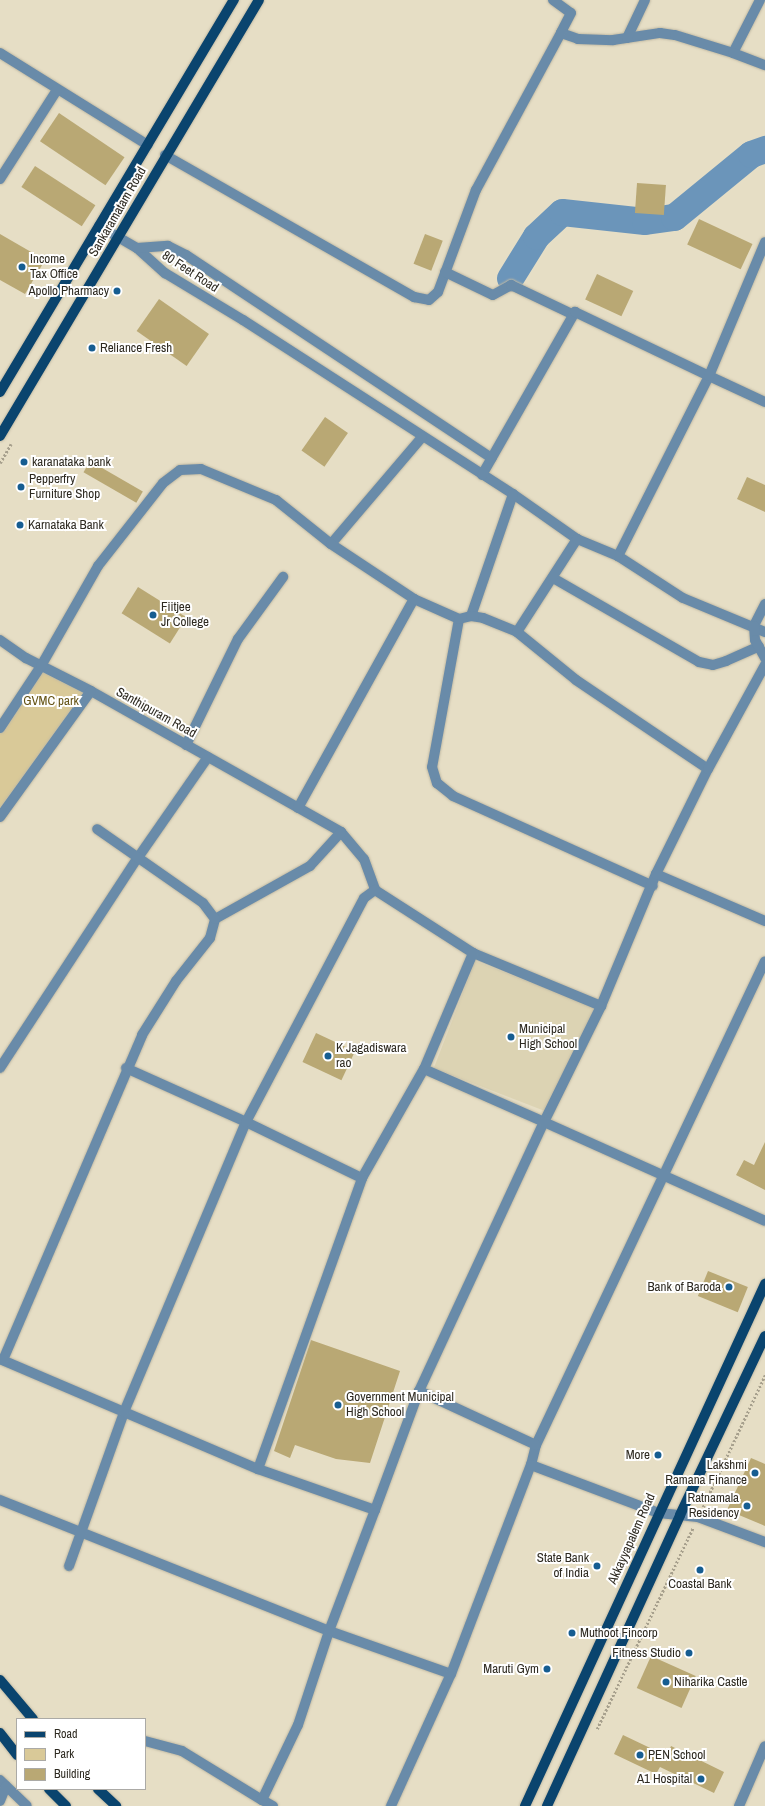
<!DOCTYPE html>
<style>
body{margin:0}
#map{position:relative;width:765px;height:1806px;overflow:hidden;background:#e6dec5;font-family:"Archivo Narrow",sans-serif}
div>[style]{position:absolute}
.built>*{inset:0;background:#dcd3b3;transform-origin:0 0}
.green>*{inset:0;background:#d9c998}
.river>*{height:27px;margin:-13.5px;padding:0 13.5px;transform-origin:13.5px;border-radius:13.5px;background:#6b95ba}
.building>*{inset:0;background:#b9a874;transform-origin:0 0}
.path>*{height:2.5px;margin-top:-1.25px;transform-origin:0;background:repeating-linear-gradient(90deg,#a7a08d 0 2px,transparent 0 4px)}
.roads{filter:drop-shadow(0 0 1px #c1baa4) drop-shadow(0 0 1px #c1baa4)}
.minor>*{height:10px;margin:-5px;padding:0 5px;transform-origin:5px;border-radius:5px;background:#698ba9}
.major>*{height:10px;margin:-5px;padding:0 5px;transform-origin:5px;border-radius:5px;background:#0a446e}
.dots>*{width:11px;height:11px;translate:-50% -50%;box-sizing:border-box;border:2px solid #fff;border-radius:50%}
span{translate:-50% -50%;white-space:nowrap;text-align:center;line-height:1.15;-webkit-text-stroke:4px #fff;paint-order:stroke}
.street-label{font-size:13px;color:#2e2a21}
.poi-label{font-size:13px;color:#2e2a21}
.left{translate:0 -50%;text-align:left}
.right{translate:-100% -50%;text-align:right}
.park-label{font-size:13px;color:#655314}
.legend{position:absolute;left:16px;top:1718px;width:130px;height:72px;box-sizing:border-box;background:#fff;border:1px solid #abaaa6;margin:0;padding:5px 7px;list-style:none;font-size:12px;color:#2e2a21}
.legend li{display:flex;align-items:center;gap:8px;height:20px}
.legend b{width:20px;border:1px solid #abaaa6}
</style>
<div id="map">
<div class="built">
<div style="left:475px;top:961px;width:128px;height:115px;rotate:21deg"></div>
</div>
<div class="green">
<div style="clip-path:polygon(41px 666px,91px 691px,0 817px,0 728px)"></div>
</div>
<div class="river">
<div style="left:510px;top:278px;width:49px;rotate:-58.2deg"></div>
<div style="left:536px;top:236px;width:35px;rotate:-43deg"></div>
<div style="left:562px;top:212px;width:83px;rotate:6.2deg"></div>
<div style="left:645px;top:221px;width:29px;rotate:-8deg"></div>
<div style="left:674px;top:217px;width:99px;rotate:-39.3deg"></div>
<div style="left:751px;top:154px;width:15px;rotate:-20deg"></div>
</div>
<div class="building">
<div style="left:59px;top:113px;width:79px;height:34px;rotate:34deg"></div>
<div style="left:35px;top:166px;width:72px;height:25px;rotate:33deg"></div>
<div style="left:637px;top:183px;width:29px;height:30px;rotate:4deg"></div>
<div style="left:699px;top:219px;width:59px;height:28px;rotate:25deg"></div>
<div style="clip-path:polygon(0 234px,45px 260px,25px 294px,0 280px)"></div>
<div style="left:425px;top:234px;width:19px;height:32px;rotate:21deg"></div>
<div style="left:597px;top:274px;width:40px;height:28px;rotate:25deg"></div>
<div style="left:159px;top:299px;width:61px;height:39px;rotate:35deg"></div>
<div style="left:325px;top:417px;width:28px;height:41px;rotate:35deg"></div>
<div style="left:90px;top:461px;width:61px;height:13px;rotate:30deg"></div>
<div style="clip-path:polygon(747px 477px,765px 485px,765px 512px,737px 499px)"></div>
<div style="left:138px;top:587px;width:57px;height:31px;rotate:32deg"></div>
<div style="left:316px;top:1033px;width:43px;height:32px;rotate:25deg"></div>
<div style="clip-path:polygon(765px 1142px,765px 1190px,736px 1175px,744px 1160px,754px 1165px)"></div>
<div style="left:708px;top:1271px;width:43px;height:27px;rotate:22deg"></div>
<div style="clip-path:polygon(311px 1340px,400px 1371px,370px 1463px,336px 1459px,295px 1445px,290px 1458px,274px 1451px)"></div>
<div style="clip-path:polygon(751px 1458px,765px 1464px,765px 1526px,727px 1510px)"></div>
<div style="left:651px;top:1656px;width:49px;height:35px;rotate:24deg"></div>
<div style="clip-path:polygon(623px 1735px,667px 1756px,671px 1746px,724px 1772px,714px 1793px,660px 1767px,656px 1774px,614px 1754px)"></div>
</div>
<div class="path">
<div style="left:0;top:463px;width:22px;rotate:-60deg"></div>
<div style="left:703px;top:1507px;width:146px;rotate:-64.8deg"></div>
<div style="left:597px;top:1729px;width:223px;rotate:-64.5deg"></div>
</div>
<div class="roads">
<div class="minor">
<div style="left:553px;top:0;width:22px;rotate:36deg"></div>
<div style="left:571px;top:13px;width:22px;rotate:117deg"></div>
<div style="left:561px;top:33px;width:18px;rotate:19deg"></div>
<div style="left:578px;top:39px;width:35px;rotate:2deg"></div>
<div style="left:613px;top:40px;width:48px;rotate:-8.5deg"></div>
<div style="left:660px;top:33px;width:15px;rotate:8deg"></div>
<div style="left:675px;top:35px;width:61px;rotate:17.2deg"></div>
<div style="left:760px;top:0;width:59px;rotate:117deg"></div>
<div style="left:733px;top:53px;width:34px;rotate:21deg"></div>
<div style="left:627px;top:38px;width:42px;rotate:-64.7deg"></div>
<div style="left:0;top:53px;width:174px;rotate:31.9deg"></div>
<div style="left:165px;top:155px;width:287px;rotate:29.7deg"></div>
<div style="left:414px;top:297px;width:15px;rotate:11deg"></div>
<div style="left:429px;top:300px;width:12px;rotate:-42deg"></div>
<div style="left:438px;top:292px;width:109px;rotate:-69.6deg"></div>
<div style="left:476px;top:190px;width:179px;rotate:-61.6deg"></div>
<div style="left:0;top:179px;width:106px;rotate:-57.4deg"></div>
<div style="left:99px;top:226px;width:44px;rotate:30.1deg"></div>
<div style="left:137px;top:248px;width:38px;rotate:42deg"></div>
<div style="left:165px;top:273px;width:91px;rotate:31.1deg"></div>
<div style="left:243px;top:320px;width:321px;rotate:32.8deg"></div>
<div style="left:513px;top:494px;width:78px;rotate:35.1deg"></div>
<div style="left:137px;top:248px;width:31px;rotate:-4deg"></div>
<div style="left:168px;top:246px;width:20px;rotate:27deg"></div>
<div style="left:186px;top:255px;width:367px;rotate:33.6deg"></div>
<div style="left:445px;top:272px;width:53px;rotate:25.6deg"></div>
<div style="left:493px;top:295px;width:21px;rotate:-29deg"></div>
<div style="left:511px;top:285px;width:68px;rotate:25.4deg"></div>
<div style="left:765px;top:402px;width:62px;rotate:-155.1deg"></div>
<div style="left:709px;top:376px;width:202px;rotate:116.8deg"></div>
<div style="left:618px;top:556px;width:77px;rotate:32.9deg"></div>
<div style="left:683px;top:598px;width:89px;rotate:22.5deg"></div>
<div style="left:482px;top:475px;width:188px;rotate:-60.3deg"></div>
<div style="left:575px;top:312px;width:148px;rotate:25.5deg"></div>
<div style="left:709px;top:376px;width:145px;rotate:-67.3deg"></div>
<div style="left:331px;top:544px;width:140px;rotate:-49.6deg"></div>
<div style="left:553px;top:578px;width:168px;rotate:29.9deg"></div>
<div style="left:699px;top:662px;width:14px;rotate:12deg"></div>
<div style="left:713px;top:665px;width:14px;rotate:-17deg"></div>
<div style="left:726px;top:661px;width:36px;rotate:-24deg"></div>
<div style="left:765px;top:604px;width:25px;rotate:117deg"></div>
<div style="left:754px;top:626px;width:14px;rotate:86deg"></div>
<div style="left:755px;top:640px;width:21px;rotate:61deg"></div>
<div style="left:471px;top:616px;width:129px;rotate:-71deg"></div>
<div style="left:459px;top:619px;width:150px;rotate:100.3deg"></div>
<div style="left:432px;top:767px;width:17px;rotate:73deg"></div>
<div style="left:437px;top:783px;width:21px;rotate:39deg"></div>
<div style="left:453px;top:796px;width:219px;rotate:24.2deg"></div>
<div style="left:517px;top:632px;width:111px;rotate:-57.2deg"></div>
<div style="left:577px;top:539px;width:44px;rotate:22.5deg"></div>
<div style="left:0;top:640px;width:32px;rotate:35deg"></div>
<div style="left:26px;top:658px;width:73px;rotate:26.9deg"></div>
<div style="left:91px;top:691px;width:287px;rotate:29.4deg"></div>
<div style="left:341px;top:832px;width:35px;rotate:50deg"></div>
<div style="left:364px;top:859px;width:33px;rotate:70deg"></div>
<div style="left:375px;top:890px;width:117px;rotate:32.7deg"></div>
<div style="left:473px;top:953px;width:139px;rotate:22.5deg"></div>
<div style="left:601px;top:1006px;width:143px;rotate:-67.4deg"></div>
<div style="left:656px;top:874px;width:117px;rotate:-63.7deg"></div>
<div style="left:0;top:728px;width:74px;rotate:-56.5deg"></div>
<div style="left:41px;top:666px;width:115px;rotate:-60.3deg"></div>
<div style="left:98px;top:566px;width:105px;rotate:-51.9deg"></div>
<div style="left:163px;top:483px;width:21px;rotate:-37deg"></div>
<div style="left:180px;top:470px;width:21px;rotate:-3deg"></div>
<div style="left:201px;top:469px;width:81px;rotate:22.5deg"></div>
<div style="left:276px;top:500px;width:70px;rotate:38.7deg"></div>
<div style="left:331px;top:544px;width:100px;rotate:33.5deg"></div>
<div style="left:186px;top:745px;width:118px;rotate:-63.9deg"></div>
<div style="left:238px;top:639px;width:77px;rotate:-54deg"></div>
<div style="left:298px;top:808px;width:239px;rotate:-61deg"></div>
<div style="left:414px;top:599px;width:49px;rotate:24deg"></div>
<div style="left:459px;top:619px;width:12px;rotate:-14deg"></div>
<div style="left:471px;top:616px;width:12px;rotate:9deg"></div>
<div style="left:483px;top:618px;width:37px;rotate:22deg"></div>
<div style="left:517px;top:632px;width:76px;rotate:39.1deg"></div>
<div style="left:576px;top:680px;width:159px;rotate:34deg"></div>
<div style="left:708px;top:769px;width:119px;rotate:-61.3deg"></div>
<div style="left:0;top:817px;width:155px;rotate:-54.2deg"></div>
<div style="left:656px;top:874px;width:119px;rotate:23.3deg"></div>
<div style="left:215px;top:919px;width:109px;rotate:-29.2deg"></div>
<div style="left:310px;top:866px;width:46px;rotate:-47.6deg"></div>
<div style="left:0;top:1068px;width:250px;rotate:-56.8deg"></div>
<div style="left:137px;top:859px;width:124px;rotate:-55.2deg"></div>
<div style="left:126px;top:1068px;width:132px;rotate:24.2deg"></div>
<div style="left:246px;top:1122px;width:129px;rotate:25.8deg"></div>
<div style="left:362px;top:1178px;width:125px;rotate:-60.4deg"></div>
<div style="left:424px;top:1069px;width:131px;rotate:23.8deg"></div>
<div style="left:544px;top:1122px;width:129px;rotate:-63.8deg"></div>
<div style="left:424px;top:1069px;width:126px;rotate:-67.1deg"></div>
<div style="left:0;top:1359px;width:280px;rotate:23.1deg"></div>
<div style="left:258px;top:1469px;width:124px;rotate:19.3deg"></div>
<div style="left:375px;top:1510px;width:127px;rotate:-69.7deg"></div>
<div style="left:3px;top:1360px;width:353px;rotate:-66.8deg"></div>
<div style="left:142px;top:1035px;width:64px;rotate:-57.8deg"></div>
<div style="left:176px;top:981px;width:55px;rotate:-51.7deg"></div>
<div style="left:210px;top:938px;width:20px;rotate:-75deg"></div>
<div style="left:215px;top:919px;width:20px;rotate:-127deg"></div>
<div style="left:203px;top:903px;width:129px;rotate:-145.1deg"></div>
<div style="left:536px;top:1445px;width:535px;rotate:-64.68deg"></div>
<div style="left:531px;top:1465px;width:21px;rotate:-76deg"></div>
<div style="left:536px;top:1445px;width:129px;rotate:-155.2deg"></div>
<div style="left:419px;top:1391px;width:297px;rotate:-65.1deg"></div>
<div style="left:544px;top:1122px;width:242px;rotate:24.1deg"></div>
<div style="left:258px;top:1469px;width:309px;rotate:-70.3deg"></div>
<div style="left:0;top:1500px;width:354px;rotate:21.7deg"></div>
<div style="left:329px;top:1631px;width:129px;rotate:19.4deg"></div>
<div style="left:451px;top:1674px;width:224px;rotate:-69.1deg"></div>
<div style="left:531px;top:1465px;width:137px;rotate:20.6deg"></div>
<div style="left:659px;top:1513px;width:39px;rotate:6deg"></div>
<div style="left:698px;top:1517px;width:72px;rotate:20.5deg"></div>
<div style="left:69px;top:1566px;width:164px;rotate:-70.3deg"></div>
<div style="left:124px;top:1412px;width:315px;rotate:-67.2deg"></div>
<div style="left:246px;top:1122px;width:253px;rotate:-62.2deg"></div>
<div style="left:364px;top:898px;width:14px;rotate:-36deg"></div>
<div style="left:145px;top:1741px;width:38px;rotate:15deg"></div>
<div style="left:182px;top:1751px;width:94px;rotate:31.5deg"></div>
<div style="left:0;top:1780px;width:37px;rotate:44deg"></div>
<div style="left:0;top:1801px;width:16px;rotate:-68deg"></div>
<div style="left:273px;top:1806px;width:13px;rotate:-151deg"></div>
<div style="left:262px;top:1800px;width:83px;rotate:-64.4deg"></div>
<div style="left:298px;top:1725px;width:99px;rotate:-71.7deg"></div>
<div style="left:329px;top:1631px;width:129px;rotate:-69.2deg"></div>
<div style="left:391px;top:1806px;width:145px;rotate:-65.6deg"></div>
<div style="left:739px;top:1806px;width:65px;rotate:-66.6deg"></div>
</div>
<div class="major">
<div style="left:0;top:392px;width:457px;rotate:-59.2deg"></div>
<div style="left:0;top:436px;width:507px;rotate:-59.29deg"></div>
<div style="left:0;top:1680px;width:51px;rotate:49.8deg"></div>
<div style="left:0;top:1733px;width:28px;rotate:52deg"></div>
<div style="left:49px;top:1789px;width:24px;rotate:45deg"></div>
<div style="left:98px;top:1789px;width:25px;rotate:43deg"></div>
<div style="left:525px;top:1806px;width:575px;rotate:-65.31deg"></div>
<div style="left:547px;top:1806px;width:320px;rotate:-65.4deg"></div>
<div style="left:680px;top:1515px;width:198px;rotate:-64.6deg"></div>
</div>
</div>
<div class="dots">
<div style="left:22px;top:267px;background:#165d91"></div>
<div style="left:117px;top:291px;background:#165d91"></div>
<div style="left:92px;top:348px;background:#165d91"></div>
<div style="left:24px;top:462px;background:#165d91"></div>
<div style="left:21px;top:487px;background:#165d91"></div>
<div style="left:20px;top:525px;background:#165d91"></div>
<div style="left:153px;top:615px;background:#165d91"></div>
<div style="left:511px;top:1037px;background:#165d91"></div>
<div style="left:328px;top:1056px;background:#165d91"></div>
<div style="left:729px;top:1287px;background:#165d91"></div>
<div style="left:338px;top:1405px;background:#165d91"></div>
<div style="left:658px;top:1455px;background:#165d91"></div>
<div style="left:755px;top:1473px;background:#165d91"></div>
<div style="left:747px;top:1506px;background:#165d91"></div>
<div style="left:597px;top:1566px;background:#165d91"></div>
<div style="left:700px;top:1570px;background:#165d91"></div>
<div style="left:572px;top:1633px;background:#165d91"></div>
<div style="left:689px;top:1653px;background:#165d91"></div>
<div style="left:547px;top:1669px;background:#165d91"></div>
<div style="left:666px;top:1682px;background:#165d91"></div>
<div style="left:640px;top:1755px;background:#165d91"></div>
<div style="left:701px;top:1779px;background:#165d91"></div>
</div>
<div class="street-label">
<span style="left:118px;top:212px;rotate:-60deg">Sankaramatam Road</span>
<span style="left:190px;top:272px;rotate:33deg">80 Feet Road</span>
<span style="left:156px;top:713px;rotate:29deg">Santhipuram Road</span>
<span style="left:632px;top:1539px;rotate:-66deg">Akkayyapalem Road</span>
</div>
<div class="poi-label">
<span class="left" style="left:30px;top:267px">Income<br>Tax Office</span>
<span class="right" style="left:109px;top:291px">Apollo Pharmacy</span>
<span class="left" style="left:100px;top:348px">Reliance Fresh</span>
<span class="left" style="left:32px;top:462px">karanataka bank</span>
<span class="left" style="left:29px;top:487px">Pepperfry<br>Furniture Shop</span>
<span class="left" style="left:28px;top:525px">Karnataka Bank</span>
<span class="left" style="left:161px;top:615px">Fiitjee<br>Jr College</span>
<span class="left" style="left:519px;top:1037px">Municipal<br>High School</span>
<span class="left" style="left:336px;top:1056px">K Jagadiswara<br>rao</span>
<span class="right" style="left:721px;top:1287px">Bank of Baroda</span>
<span class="left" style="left:346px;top:1405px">Government Municipal<br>High School</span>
<span class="right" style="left:650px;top:1455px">More</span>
<span class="right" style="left:747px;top:1473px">Lakshmi<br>Ramana Finance</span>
<span class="right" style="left:739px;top:1506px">Ratnamala<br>Residency</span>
<span class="right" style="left:589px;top:1566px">State Bank<br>of India</span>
<span style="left:700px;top:1584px">Coastal Bank</span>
<span class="left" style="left:580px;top:1633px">Muthoot Fincorp</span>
<span class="right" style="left:681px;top:1653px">Fitness Studio</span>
<span class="right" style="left:539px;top:1669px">Maruti Gym</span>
<span class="left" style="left:674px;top:1682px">Niharika Castle</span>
<span class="left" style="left:648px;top:1755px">PEN School</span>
<span class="right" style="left:692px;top:1779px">A1 Hospital</span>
</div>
<div class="park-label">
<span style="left:51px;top:701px">GVMC park</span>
</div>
<ul class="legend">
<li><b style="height:5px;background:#0a446e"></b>Road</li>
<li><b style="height:11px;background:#d9c998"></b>Park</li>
<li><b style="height:11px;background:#b9a874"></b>Building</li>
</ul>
</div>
